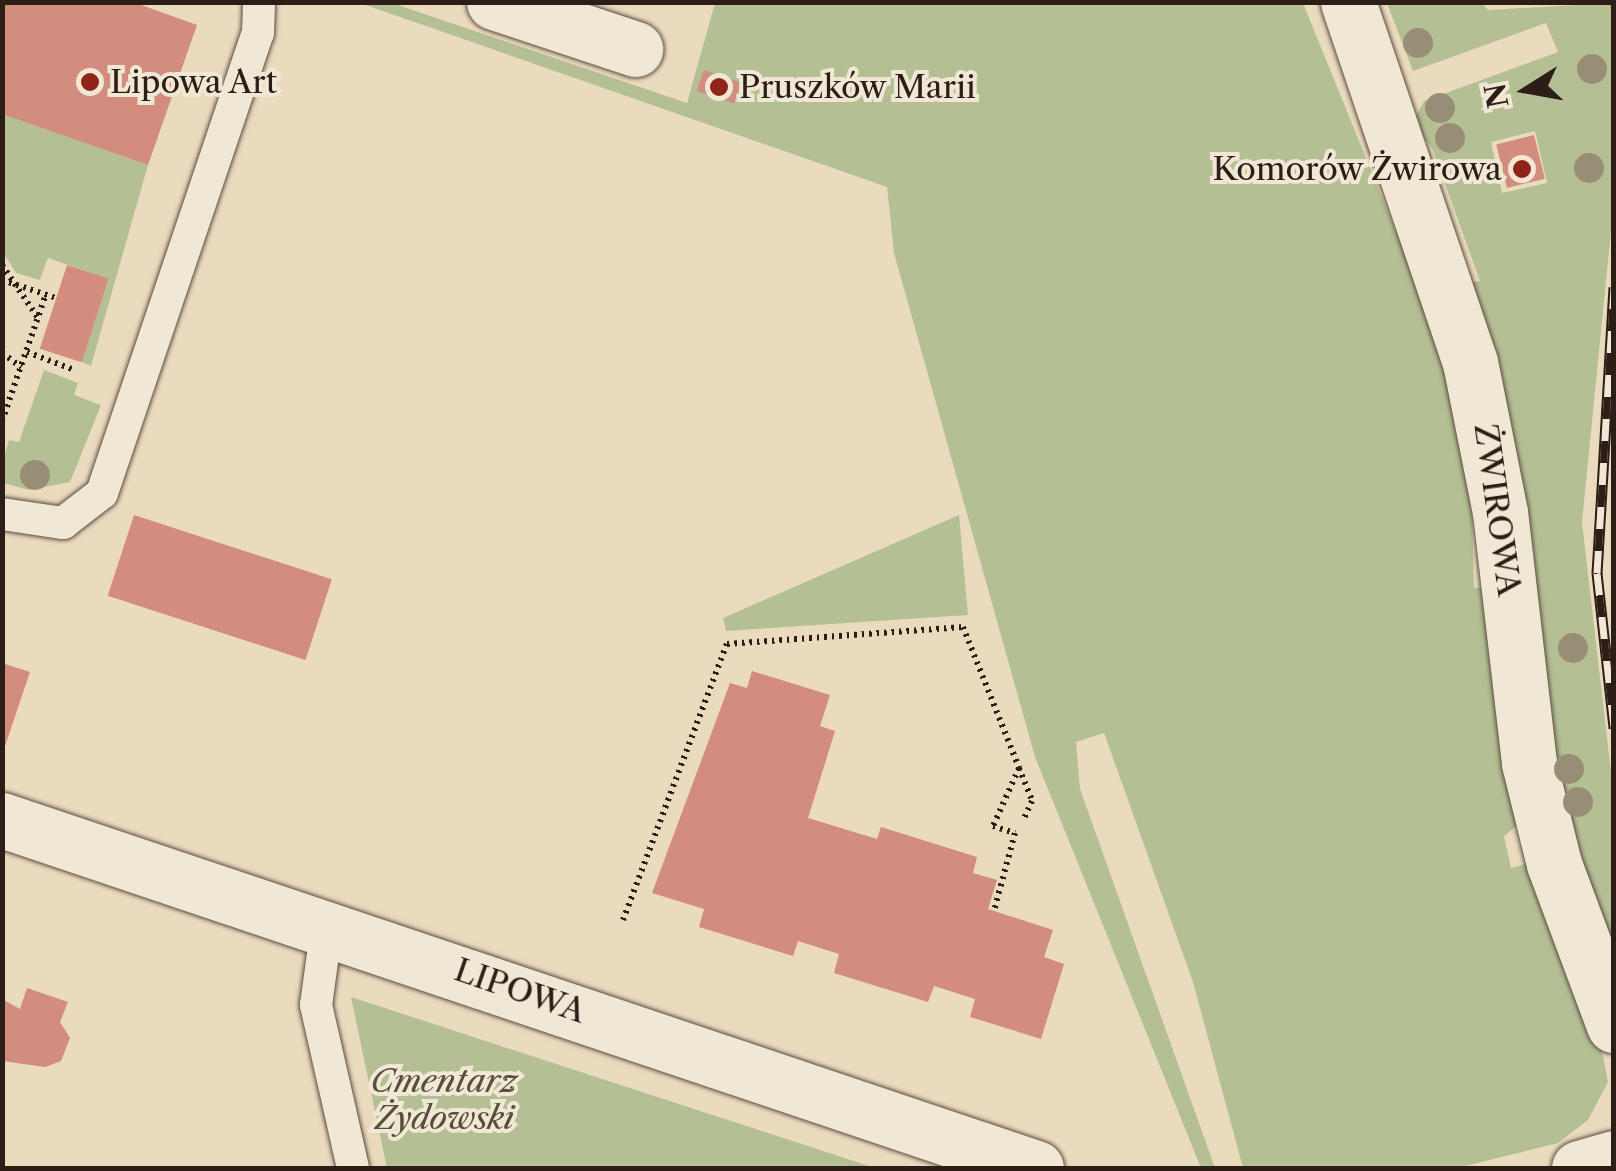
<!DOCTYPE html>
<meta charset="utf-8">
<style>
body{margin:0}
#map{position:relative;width:1616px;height:1171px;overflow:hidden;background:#eadabe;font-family:"Libre Caslon Text",serif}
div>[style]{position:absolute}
.green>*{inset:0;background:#b4c094}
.building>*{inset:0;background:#d28d7e;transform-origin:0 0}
.path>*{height:6px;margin-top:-3px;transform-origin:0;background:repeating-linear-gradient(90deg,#2c1e17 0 2.5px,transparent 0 7.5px)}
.roads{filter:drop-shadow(0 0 2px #5c4d41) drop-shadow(0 0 2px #5c4d41)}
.lane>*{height:32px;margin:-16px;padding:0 16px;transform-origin:16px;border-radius:16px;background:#f1e7d5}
.street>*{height:55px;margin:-27.5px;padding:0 27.5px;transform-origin:27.5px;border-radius:27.5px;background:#f1e7d5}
.rail>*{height:11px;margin-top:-5.5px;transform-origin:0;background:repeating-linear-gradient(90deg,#f1e7d5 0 22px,#2c1e17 0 44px);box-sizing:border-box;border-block:2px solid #2c1e17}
.trees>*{width:30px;height:30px;margin:-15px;border-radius:50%;background:#988e76}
.dots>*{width:28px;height:28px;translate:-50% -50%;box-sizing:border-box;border:5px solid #f1e7d5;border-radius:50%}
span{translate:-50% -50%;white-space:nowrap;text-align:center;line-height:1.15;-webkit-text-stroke:8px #f1e7d5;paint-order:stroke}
.poi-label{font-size:32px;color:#2c1e17}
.left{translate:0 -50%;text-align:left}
.right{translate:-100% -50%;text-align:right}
.street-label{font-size:32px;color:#2c1e17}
.park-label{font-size:32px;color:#554f3c;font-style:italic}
.frame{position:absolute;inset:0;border:5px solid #2c1e17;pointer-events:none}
.north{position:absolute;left:1476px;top:40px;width:100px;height:100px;-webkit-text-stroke:8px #f1e7d5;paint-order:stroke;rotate:259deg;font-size:28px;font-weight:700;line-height:40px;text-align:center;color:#2c1e17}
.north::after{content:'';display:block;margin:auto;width:35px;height:45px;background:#2c1e17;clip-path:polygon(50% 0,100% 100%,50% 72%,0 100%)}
</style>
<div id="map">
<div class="green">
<div style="clip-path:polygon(360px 3px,392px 3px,687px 103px,715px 3px,1303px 3px,1450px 365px,1471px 479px,1474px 588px,1489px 587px,1522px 822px,1504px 836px,1511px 868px,1526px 864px,1548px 903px,1602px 1051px,1608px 1082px,1588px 1120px,1558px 1143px,1457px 1168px,1243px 1168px,1193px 982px,1104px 733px,1076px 742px,1080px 789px,1215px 1168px,1201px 1168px,1035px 757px,894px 253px,887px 187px)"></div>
<div style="clip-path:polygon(evenodd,1387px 3px,1482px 3px,1488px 10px,1613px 3px,1613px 211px,1582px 522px,1614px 798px,1613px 968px,1572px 853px,1468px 283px,1480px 281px,1433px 150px,1413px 122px,1424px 101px,1558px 52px,1546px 23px,1413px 71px,1387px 3px,1535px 131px,1547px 183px,1502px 193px,1491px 142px,1535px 131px)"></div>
<div style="clip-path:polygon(3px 114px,148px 165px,91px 366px,81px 362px,109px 279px,48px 258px,40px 280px,16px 273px,3px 252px)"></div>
<div style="clip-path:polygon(44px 370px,78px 383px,74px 395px,101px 405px,70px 482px,29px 490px,3px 483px,3px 461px,9px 440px,19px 442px)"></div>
<div style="clip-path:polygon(959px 515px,968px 615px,726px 631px,723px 618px)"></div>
<div style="clip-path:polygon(351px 997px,875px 1168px,387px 1168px)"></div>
</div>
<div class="building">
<div style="clip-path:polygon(2px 2px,133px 2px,197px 25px,148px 165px,2px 114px)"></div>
<div style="left:704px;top:70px;width:39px;height:22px;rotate:19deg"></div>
<div style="left:1534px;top:135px;width:45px;height:39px;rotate:76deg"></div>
<div style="left:67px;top:265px;width:44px;height:88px;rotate:18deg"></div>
<div style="left:134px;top:515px;width:208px;height:85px;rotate:18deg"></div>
<div style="clip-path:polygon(2px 663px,30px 672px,3px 752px,2px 752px)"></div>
<div style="clip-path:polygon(752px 671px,830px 695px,820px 726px,835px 731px,808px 818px,877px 839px,881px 827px,977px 857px,973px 873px,997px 880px,988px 909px,1053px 930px,1044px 957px,1064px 964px,1041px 1039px,970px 1017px,975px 999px,934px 986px,928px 1002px,834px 973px,839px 954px,798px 941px,793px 956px,699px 927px,704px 909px,652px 893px,730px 683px,747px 688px)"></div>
<div style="clip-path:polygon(27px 988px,68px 1002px,60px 1022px,70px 1038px,61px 1061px,45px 1067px,2px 1061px,2px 999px,20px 1009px)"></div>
</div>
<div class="path">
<div style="left:2px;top:265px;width:64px;rotate:55.8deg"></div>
<div style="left:2px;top:280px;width:57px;rotate:18.4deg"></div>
<div style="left:27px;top:352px;width:48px;rotate:20.7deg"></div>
<div style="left:2px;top:353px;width:24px;rotate:36deg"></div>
<div style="left:2px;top:421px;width:134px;rotate:-70.9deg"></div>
<div style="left:1019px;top:768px;width:35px;rotate:68deg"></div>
<div style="left:1032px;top:801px;width:19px;rotate:115deg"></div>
<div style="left:623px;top:920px;width:295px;rotate:-69.4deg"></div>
<div style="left:727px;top:644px;width:237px;rotate:-4.1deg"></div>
<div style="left:963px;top:627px;width:152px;rotate:68.3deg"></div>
<div style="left:1019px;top:768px;width:64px;rotate:114.1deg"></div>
<div style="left:993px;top:826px;width:23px;rotate:18deg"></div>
<div style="left:1015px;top:833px;width:81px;rotate:105.1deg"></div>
</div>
<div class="roads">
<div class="lane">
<div style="left:2px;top:514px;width:62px;rotate:8.4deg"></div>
<div style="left:63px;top:523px;width:49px;rotate:-37.6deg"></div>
<div style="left:102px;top:493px;width:486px;rotate:-71.3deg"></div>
<div style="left:258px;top:33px;width:31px;rotate:-88deg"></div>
<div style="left:327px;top:925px;width:81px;rotate:97.8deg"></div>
<div style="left:316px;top:1005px;width:167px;rotate:77.2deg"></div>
</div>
<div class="street">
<div style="left:494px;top:2px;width:149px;rotate:18.4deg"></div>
<div style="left:1348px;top:2px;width:380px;rotate:71.3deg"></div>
<div style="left:1470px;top:362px;width:153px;rotate:78.7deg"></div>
<div style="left:1500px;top:512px;width:253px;rotate:83.4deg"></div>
<div style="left:1529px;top:763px;width:104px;rotate:76.1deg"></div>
<div style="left:1554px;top:864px;width:172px;rotate:69.6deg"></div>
<div style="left:2px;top:820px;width:1091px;rotate:18.6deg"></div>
<div style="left:1579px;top:1168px;width:36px;rotate:-16deg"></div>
</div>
</div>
<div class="rail">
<div style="left:1614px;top:287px;width:287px;rotate:93.4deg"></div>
<div style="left:1597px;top:573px;width:156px;rotate:83.7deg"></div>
</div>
<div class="trees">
<div style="left:1418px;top:43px"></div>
<div style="left:1592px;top:69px"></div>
<div style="left:1440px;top:108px"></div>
<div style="left:1450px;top:138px"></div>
<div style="left:1589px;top:168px"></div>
<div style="left:35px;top:475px"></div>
<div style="left:1573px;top:648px"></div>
<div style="left:1569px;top:769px"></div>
<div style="left:1578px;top:802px"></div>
</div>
<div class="dots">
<div style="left:90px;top:82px;background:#8f2418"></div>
<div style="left:719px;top:87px;background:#8f2418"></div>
<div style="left:1522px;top:169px;background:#8f2418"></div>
</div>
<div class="poi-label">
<span class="left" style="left:110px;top:82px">Lipowa Art</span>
<span class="left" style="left:739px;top:87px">Pruszków Marii</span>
<span class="right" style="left:1502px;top:169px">Komorów Żwirowa</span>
</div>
<div class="street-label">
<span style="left:1497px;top:510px;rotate:82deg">ŻWIROWA</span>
<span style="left:520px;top:991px;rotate:19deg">LIPOWA</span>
</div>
<div class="park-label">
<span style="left:444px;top:1100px">Cmentarz<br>Żydowski</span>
</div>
<div class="frame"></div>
<div class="north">N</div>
</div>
